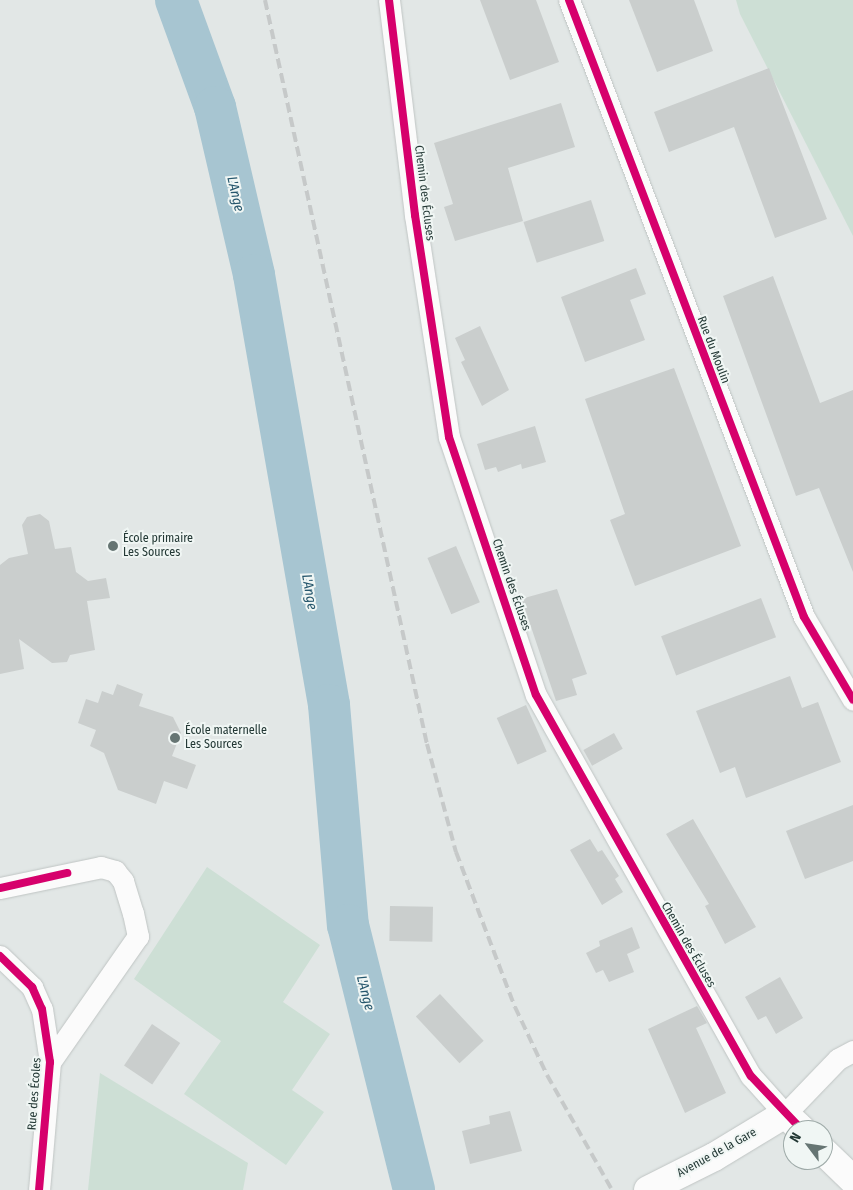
<!DOCTYPE html>
<meta charset="utf-8">
<style>
body{margin:0}
#map{position:relative;width:853px;height:1190px;overflow:hidden;background:#e2e7e6;font-family:"Fira Sans Condensed",sans-serif}
div>[style]{position:absolute}
.green>*{inset:0;background:#cddfd5}
.river>*{height:42px;margin:-21px;padding:0 21px;transform-origin:21px;border-radius:21px;background:#a7c5d1}
.building>*{inset:0;background:#cacecd;transform-origin:0 0}
.roads{filter:drop-shadow(0 0 1px #bfc4c3) drop-shadow(0 0 1px #bfc4c3)}
.minor>*{height:21px;margin:-10.5px;padding:0 10.5px;transform-origin:10.5px;border-radius:10.5px;background:#fbfbfb}
.tertiary>*{height:28px;margin:-14px;padding:0 14px;transform-origin:14px;border-radius:14px;background:#fbfbfb}
.rail>*{height:4px;margin-top:-2px;transform-origin:0;background:repeating-linear-gradient(90deg,#c6c9c9 0 10px,transparent 0 15px)}
.cycleway>*{height:8px;margin:-4px;padding:0 4px;transform-origin:4px;border-radius:4px;background:#d6006c}
.dots>*{width:14px;height:14px;translate:-50% -50%;box-sizing:border-box;border:2px solid #f0f6f4;border-radius:50%}
span{translate:-50% -50%;white-space:nowrap;text-align:center;line-height:1.15;-webkit-text-stroke:4px #f0f6f4;paint-order:stroke}
.street-label{font-size:12px;color:#233835}
.poi-label{font-size:12px;color:#233835}
.left{translate:0 -50%;text-align:left}
.water-label{font-size:14px;color:#25566c;font-style:italic}
.north{position:absolute;left:783px;top:1120px;width:50px;height:50px;box-sizing:border-box;background:#f0f6f4;border:1px solid #9eaaa8;border-radius:50%;rotate:301deg;font-size:14px;font-weight:700;line-height:20px;text-align:center;color:#233835}
.north::after{content:'';display:block;margin:auto;width:18px;height:22px;background:#667573;clip-path:polygon(50% 0,100% 100%,50% 72%,0 100%)}
</style>
<div id="map">
<div class="green">
<div style="clip-path:polygon(736px 0,853px 0,853px 236px,740px 14px)"></div>
<div style="clip-path:polygon(207px 867px,320px 945px,283px 1002px,330px 1034px,292px 1090px,324px 1112px,286px 1165px,184px 1094px,221px 1041px,134px 979px)"></div>
<div style="clip-path:polygon(100px 1073px,248px 1163px,243px 1190px,88px 1190px)"></div>
</div>
<div class="river">
<div style="left:176px;top:0;width:114px;rotate:70deg"></div>
<div style="left:215px;top:107px;width:172px;rotate:76.9deg"></div>
<div style="left:254px;top:275px;width:436px;rotate:80.1deg"></div>
<div style="left:329px;top:705px;width:221px;rotate:85.1deg"></div>
<div style="left:348px;top:925px;width:273px;rotate:76deg"></div>
</div>
<div class="building">
<div style="clip-path:polygon(480px 0,536px 0,559px 62px,510px 80px)"></div>
<div style="clip-path:polygon(629px 0,694px 0,713px 51px,657px 72px)"></div>
<div style="clip-path:polygon(769px 68px,827px 219px,775px 238px,734px 127px,669px 152px,654px 112px)"></div>
<div style="clip-path:polygon(561px 103px,575px 147px,508px 168px,523px 221px,455px 241px,444px 207px,453px 204px,434px 143px)"></div>
<div style="left:591px;top:200px;width:43px;height:71px;rotate:72deg"></div>
<div style="clip-path:polygon(636px 268px,646px 294px,630px 300px,645px 340px,585px 362px,561px 297px)"></div>
<div style="clip-path:polygon(773px 276px,820px 403px,853px 390px,853px 572px,819px 488px,796px 496px,723px 296px)"></div>
<div style="clip-path:polygon(480px 326px,509px 390px,482px 406px,461px 362px,465px 360px,455px 338px)"></div>
<div style="clip-path:polygon(674px 368px,741px 546px,635px 586px,610px 520px,625px 514px,585px 399px)"></div>
<div style="clip-path:polygon(535px 426px,546px 462px,522px 469px,521px 464px,498px 472px,496px 467px,485px 470px,477px 444px)"></div>
<div style="clip-path:polygon(40px 514px,49px 521px,55px 549px,71px 547px,76px 572px,88px 581px,106px 578px,110px 598px,87px 601px,95px 650px,70px 655px,67px 662px,52px 663px,19px 639px,24px 669px,0 674px,0 565px,9px 558px,28px 554px,22px 525px,27px 517px)"></div>
<div style="left:456px;top:546px;width:61px;height:31px;rotate:67deg"></div>
<div style="clip-path:polygon(557px 589px,587px 674px,572px 679px,577px 695px,556px 701px,528px 618px,524px 619px,517px 600px)"></div>
<div style="left:761px;top:598px;width:42px;height:107px;rotate:69deg"></div>
<div style="clip-path:polygon(790px 676px,802px 708px,818px 702px,841px 762px,746px 798px,735px 767px,720px 773px,696px 711px)"></div>
<div style="clip-path:polygon(117px 684px,143px 694px,139px 706px,173px 717px,181px 733px,172px 756px,196px 765px,187px 789px,164px 781px,156px 804px,118px 790px,104px 753px,90px 746px,96px 730px,78px 723px,86px 699px,98px 703px,102px 691px,113px 695px)"></div>
<div style="left:526px;top:705px;width:51px;height:32px;rotate:66deg"></div>
<div style="left:614px;top:733px;width:18px;height:35px;rotate:61deg"></div>
<div style="clip-path:polygon(853px 805px,853px 861px,805px 879px,786px 831px)"></div>
<div style="clip-path:polygon(693px 819px,756px 927px,725px 944px,705px 906px,709px 904px,666px 834px)"></div>
<div style="clip-path:polygon(590px 839px,598px 852px,602px 850px,619px 876px,615px 879px,623px 892px,602px 905px,570px 850px)"></div>
<div style="left:390px;top:906px;width:43px;height:35px;rotate:1deg"></div>
<div style="clip-path:polygon(632px 927px,640px 948px,627px 954px,634px 972px,609px 982px,603px 970px,596px 973px,586px 953px,600px 946px,599px 941px)"></div>
<div style="clip-path:polygon(780px 977px,803px 1018px,776px 1034px,766px 1016px,758px 1020px,745px 997px)"></div>
<div style="left:440px;top:994px;width:64px;height:33px;rotate:47deg"></div>
<div style="clip-path:polygon(697px 1006px,707px 1023px,696px 1028px,726px 1093px,685px 1113px,648px 1029px)"></div>
<div style="left:152px;top:1024px;width:34px;height:50px;rotate:34deg"></div>
<div style="clip-path:polygon(510px 1111px,522px 1151px,470px 1164px,462px 1131px,490px 1124px,489px 1116px)"></div>
</div>
<div class="roads">
<div class="minor">
<div style="left:389px;top:0;width:217px;rotate:83.1deg"></div>
<div style="left:415px;top:215px;width:225px;rotate:81.3deg"></div>
<div style="left:449px;top:437px;width:272px;rotate:71.4deg"></div>
<div style="left:536px;top:695px;width:437px;rotate:60.6deg"></div>
<div style="left:751px;top:1076px;width:51px;rotate:48.2deg"></div>
<div style="left:785px;top:1114px;width:76px;rotate:-46.1deg"></div>
<div style="left:838px;top:1059px;width:17px;rotate:-28deg"></div>
<div style="left:569px;top:0;width:660px;rotate:69.15deg"></div>
<div style="left:804px;top:617px;width:96px;rotate:59.4deg"></div>
<div style="left:0;top:888px;width:103px;rotate:-11.7deg"></div>
<div style="left:101px;top:867px;width:15px;rotate:16deg"></div>
<div style="left:115px;top:871px;width:13px;rotate:51deg"></div>
<div style="left:123px;top:881px;width:34px;rotate:73deg"></div>
<div style="left:133px;top:913px;width:24px;rotate:78deg"></div>
<div style="left:138px;top:936px;width:154px;rotate:124.9deg"></div>
<div style="left:0;top:956px;width:45px;rotate:44.1deg"></div>
<div style="left:32px;top:987px;width:24px;rotate:66deg"></div>
<div style="left:42px;top:1009px;width:54px;rotate:81.4deg"></div>
<div style="left:50px;top:1062px;width:128px;rotate:94.9deg"></div>
</div>
<div class="tertiary">
<div style="left:823px;top:1151px;width:42px;rotate:44deg"></div>
<div style="left:648px;top:1190px;width:74px;rotate:-26.6deg"></div>
<div style="left:714px;top:1157px;width:83px;rotate:-31.2deg"></div>
<div style="left:785px;top:1114px;width:23px;rotate:43deg"></div>
</div>
</div>
<div class="rail">
<div style="left:265px;top:0;width:761px;rotate:77.72deg"></div>
<div style="left:427px;top:744px;width:112px;rotate:75deg"></div>
<div style="left:456px;top:852px;width:166px;rotate:69.2deg"></div>
<div style="left:515px;top:1007px;width:75px;rotate:64.8deg"></div>
<div style="left:547px;top:1075px;width:132px;rotate:60.5deg"></div>
</div>
<div class="cycleway">
<div style="left:389px;top:0;width:217px;rotate:83.1deg"></div>
<div style="left:415px;top:215px;width:225px;rotate:81.3deg"></div>
<div style="left:449px;top:437px;width:272px;rotate:71.4deg"></div>
<div style="left:536px;top:695px;width:437px;rotate:60.6deg"></div>
<div style="left:751px;top:1076px;width:74px;rotate:46.6deg"></div>
<div style="left:569px;top:0;width:660px;rotate:69.15deg"></div>
<div style="left:804px;top:617px;width:96px;rotate:59.4deg"></div>
<div style="left:0;top:888px;width:69px;rotate:-12.6deg"></div>
<div style="left:0;top:956px;width:45px;rotate:44.1deg"></div>
<div style="left:32px;top:987px;width:24px;rotate:66deg"></div>
<div style="left:42px;top:1009px;width:54px;rotate:81.4deg"></div>
<div style="left:50px;top:1062px;width:128px;rotate:94.9deg"></div>
</div>
<div class="dots">
<div style="left:113px;top:546px;background:#667573"></div>
<div style="left:175px;top:738px;background:#667573"></div>
</div>
<div class="street-label">
<span style="left:424px;top:193px;rotate:83deg">Chemin des Écluses</span>
<span style="left:713px;top:350px;rotate:69deg">Rue du Moulin</span>
<span style="left:511px;top:585px;rotate:71deg">Chemin des Écluses</span>
<span style="left:688px;top:945px;rotate:60deg">Chemin des Écluses</span>
<span style="left:35px;top:1094px;rotate:-86deg">Rue des Écoles</span>
<span style="left:717px;top:1153px;rotate:-29deg">Avenue de la Gare</span>
</div>
<div class="poi-label">
<span class="left" style="left:123px;top:546px">École primaire<br>Les Sources</span>
<span class="left" style="left:185px;top:738px">École maternelle<br>Les Sources</span>
</div>
<div class="water-label">
<span style="left:235px;top:194px;rotate:77deg">L'Ange</span>
<span style="left:309px;top:592px;rotate:80deg">L'Ange</span>
<span style="left:365px;top:993px;rotate:76deg">L'Ange</span>
</div>
<div class="north">N</div>
</div>
